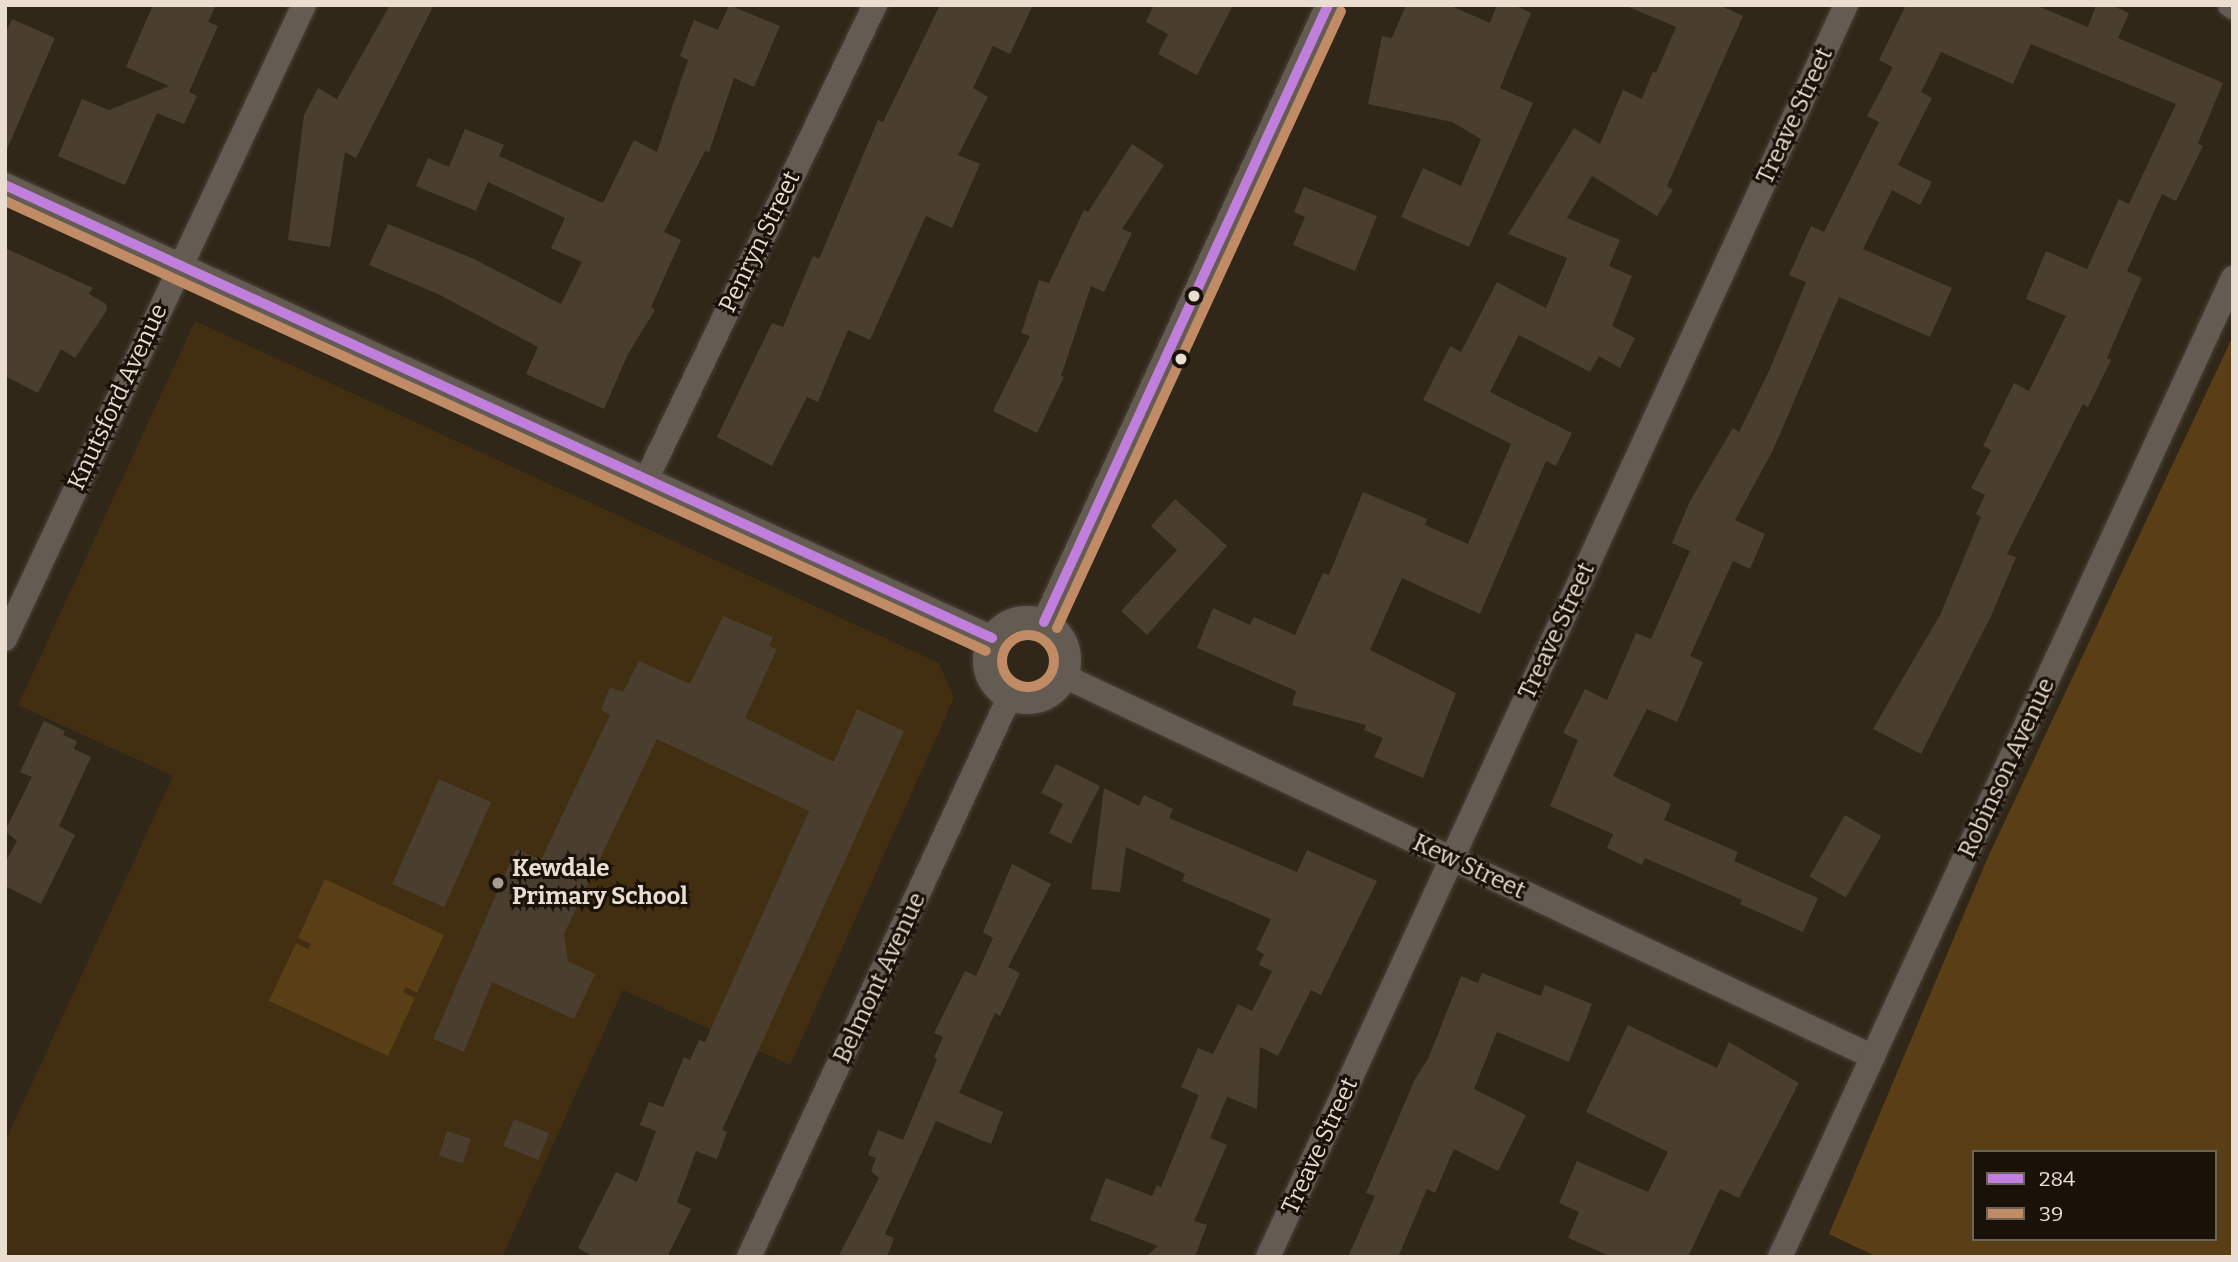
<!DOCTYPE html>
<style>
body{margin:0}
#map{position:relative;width:2238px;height:1262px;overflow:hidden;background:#302719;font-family:Bitter,serif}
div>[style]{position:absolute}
.built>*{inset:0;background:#422e10}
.green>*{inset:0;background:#5a3e15}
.building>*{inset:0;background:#4a3f2e;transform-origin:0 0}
.roads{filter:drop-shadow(0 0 2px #4a4137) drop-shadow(0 0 2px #4a4137)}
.minor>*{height:24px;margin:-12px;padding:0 12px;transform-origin:12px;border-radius:12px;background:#645c52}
.minor>.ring{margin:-12px;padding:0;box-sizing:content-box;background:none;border:24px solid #645c52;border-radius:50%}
.bus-1>*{height:10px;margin:-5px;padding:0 5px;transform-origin:5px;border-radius:5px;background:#c07fdc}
.bus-2>*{height:10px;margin:-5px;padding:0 5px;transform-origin:5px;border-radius:5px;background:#c18c65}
.bus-2>.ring{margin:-5px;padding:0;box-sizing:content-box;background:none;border:10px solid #c18c65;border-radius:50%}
.dots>*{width:19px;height:19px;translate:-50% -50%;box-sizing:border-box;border:4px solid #1a1208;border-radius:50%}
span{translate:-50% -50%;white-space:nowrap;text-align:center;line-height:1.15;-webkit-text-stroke:6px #1a1208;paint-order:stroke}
.street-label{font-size:24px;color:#e9ded0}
.poi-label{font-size:24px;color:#e9ded0;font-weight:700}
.left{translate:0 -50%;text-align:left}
.frame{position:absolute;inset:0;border:7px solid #e9ded0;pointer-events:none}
.legend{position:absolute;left:1972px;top:1150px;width:245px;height:91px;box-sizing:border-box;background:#1a1208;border:2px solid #6d6458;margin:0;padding:9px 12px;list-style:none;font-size:21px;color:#e9ded0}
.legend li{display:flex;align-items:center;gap:14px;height:35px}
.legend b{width:35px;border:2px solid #6d6458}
</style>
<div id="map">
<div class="built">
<div style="clip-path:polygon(195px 321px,939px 663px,954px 698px,790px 1065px,623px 990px,502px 1257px,5px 1257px,5px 1142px,173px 776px,18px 705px)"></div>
</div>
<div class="green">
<div style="clip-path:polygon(evenodd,2233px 336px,2233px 1257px,1877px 1257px,1829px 1234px,1988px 857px,2233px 336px,1974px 1152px,2215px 1152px,2215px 1239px,1974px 1239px,1974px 1152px)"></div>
<div style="clip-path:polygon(325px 879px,444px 935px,417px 993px,406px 987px,403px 992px,415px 998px,388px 1056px,269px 1001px,296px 943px,308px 949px,311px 944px,298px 938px)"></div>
</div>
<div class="building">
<div style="clip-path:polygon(153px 5px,216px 5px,208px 22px,218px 26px,189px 92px,197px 96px,184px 124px,157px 113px,125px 185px,58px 156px,82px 99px,109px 110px,169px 86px,126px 67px)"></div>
<div style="clip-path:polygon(390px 5px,434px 5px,356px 158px,345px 152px,330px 247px,288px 240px,304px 115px,318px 88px,337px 99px)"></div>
<div style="clip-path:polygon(729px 5px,780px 26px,754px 87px,734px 78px,709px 152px,705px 151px,664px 232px,681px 240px,651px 307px,655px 310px,628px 354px,604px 409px,526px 374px,538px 347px,438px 294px,369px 265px,388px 224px,472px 258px,561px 304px,582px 262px,551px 248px,565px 218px,488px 182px,476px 211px,416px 186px,428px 158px,449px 167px,465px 129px,504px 145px,499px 156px,603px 203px,634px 140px,657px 152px,688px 60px,680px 56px,694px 20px,718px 30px)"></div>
<div style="clip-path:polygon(940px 5px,1033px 5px,1010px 54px,993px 46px,973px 88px,988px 97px,958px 155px,980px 164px,952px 228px,926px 216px,870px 340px,848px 330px,818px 402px,807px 397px,772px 466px,717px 437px,772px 323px,783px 327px,813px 256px,819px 259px,878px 120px,883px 122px)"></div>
<div style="clip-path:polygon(1154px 5px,1233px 5px,1197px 75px,1158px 54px,1168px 34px,1146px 22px)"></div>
<div style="clip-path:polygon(1406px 5px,1449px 5px,1490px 23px,1497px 5px,1514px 5px,1531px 13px,1500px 88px,1533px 103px,1469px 247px,1401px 217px,1423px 168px,1461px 186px,1481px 139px,1452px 122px,1368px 104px,1382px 36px,1392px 38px)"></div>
<div style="clip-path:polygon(1624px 5px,1719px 5px,1743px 16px,1667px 186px,1673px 190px,1657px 216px,1592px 176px,1567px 218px,1620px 240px,1609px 266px,1632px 276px,1612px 326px,1635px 338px,1620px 368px,1599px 356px,1590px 372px,1519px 335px,1490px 392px,1572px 433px,1556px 466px,1546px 461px,1480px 614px,1402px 578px,1370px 650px,1456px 693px,1423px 778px,1374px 757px,1383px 738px,1364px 730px,1366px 725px,1292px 705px,1296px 691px,1197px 648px,1213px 608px,1250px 625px,1254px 617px,1295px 635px,1323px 573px,1329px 575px,1363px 492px,1427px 519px,1425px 525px,1468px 544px,1511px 444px,1423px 400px,1450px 346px,1461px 352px,1497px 282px,1546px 308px,1567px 258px,1508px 234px,1574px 128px,1600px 144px,1623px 90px,1642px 99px,1653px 71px,1656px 73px,1676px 27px)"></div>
<div style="clip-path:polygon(1906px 5px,2035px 5px,2088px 27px,2096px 5px,2111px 5px,2129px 13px,2118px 38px,2223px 83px,2198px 143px,2203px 146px,2176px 201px,2162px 194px,2127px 271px,2142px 278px,2107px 358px,2111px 360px,2088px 407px,2083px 404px,2007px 554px,2016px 557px,1992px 614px,1921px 754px,1873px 729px,1940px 615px,1981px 517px,1976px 514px,1985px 495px,1971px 488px,1991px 450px,1983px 446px,2014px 383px,2029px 391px,2066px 316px,2026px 299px,2046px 251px,2087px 269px,2119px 199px,2129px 204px,2176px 104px,2031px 44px,2013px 84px,1941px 52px,1921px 92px,1932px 98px,1898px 165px,1932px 182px,1920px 205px,1892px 190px,1863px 249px,1952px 288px,1930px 337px,1839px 297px,1773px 450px,1735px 520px,1765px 534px,1750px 569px,1733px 561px,1690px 656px,1703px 662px,1677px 722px,1647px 709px,1613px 776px,1671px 804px,1664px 820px,1738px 852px,1734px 861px,1818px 898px,1803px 932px,1740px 904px,1742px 900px,1645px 858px,1642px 865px,1607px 848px,1613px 834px,1550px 806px,1578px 740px,1563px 733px,1585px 689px,1607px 700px,1636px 633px,1651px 639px,1690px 551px,1672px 543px,1690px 501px,1733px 428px,1739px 432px,1770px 369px,1806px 282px,1789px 275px,1811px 226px,1824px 232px,1879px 122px,1867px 116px,1893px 67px,1879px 60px)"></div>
<div style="clip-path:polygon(12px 19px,55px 38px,5px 154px,5px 34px)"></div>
<div style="clip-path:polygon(1132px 144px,1164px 165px,1122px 229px,1132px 233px,1104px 292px,1091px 286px,1061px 376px,1064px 377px,1037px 433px,993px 411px,1030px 336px,1021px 333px,1039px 280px,1049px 283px,1084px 210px,1088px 212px)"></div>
<div style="clip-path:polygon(1304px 187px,1377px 216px,1355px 271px,1293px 245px,1305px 217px,1294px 212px)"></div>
<div style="clip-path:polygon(5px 248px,93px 288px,89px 294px,106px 304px,107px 310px,75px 358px,61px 349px,38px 393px,5px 376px)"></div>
<div style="clip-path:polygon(1175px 499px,1227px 546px,1147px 635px,1121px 611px,1177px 550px,1151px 526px)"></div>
<div style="clip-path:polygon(723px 616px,773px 637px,769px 646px,777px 649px,745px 718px,834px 762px,857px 709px,904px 731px,722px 1130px,727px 1132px,717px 1159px,696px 1151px,677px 1202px,691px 1209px,667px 1257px,594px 1257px,578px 1248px,616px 1172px,637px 1182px,656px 1131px,640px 1125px,649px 1102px,663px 1107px,684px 1057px,690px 1060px,699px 1040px,705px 1042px,809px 811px,657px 739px,564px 934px,568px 961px,595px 974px,574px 1019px,492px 982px,464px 1052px,433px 1039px,516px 849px,541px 860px,610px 715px,601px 710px,610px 687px,623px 692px,639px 661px,690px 684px)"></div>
<div style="clip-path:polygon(44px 721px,65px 731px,63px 735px,77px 741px,74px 749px,91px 757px,59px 826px,75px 835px,41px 904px,5px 886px,5px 863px,17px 841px,5px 831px,32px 777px,20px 772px)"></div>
<div style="clip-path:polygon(1056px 764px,1100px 786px,1071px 844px,1049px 833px,1063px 804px,1041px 793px)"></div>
<div style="left:439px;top:779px;width:57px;height:115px;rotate:24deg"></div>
<div style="clip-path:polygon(1104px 788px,1139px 806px,1144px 795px,1173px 809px,1169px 818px,1297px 872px,1307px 850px,1377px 881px,1321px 995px,1311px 990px,1278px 1056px,1260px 1047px,1257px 1109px,1227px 1097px,1210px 1138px,1227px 1145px,1194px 1221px,1207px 1225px,1195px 1257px,1145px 1257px,1158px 1246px,1090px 1220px,1106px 1178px,1152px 1196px,1157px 1185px,1161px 1187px,1199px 1095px,1181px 1087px,1198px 1048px,1213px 1054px,1238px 1004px,1252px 1011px,1272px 971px,1259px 965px,1264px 954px,1256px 950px,1271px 919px,1182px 881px,1185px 874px,1126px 847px,1120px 892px,1091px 889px)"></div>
<div style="left:1845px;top:815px;width:42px;height:71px;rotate:30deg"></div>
<div style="clip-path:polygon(1012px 864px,1051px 884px,1008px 967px,1020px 973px,1000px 1016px,995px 1013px,959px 1093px,1003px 1112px,991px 1144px,936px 1121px,885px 1234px,894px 1238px,887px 1257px,838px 1257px,879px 1178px,871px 1171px,876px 1158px,868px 1155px,878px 1130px,903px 1140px,937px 1059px,934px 1057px,943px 1037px,934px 1033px,965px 971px,976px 976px,993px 938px,983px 932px)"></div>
<div style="clip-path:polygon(1482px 973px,1541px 996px,1545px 985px,1592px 1004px,1569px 1062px,1497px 1032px,1474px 1089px,1526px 1115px,1498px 1171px,1454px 1149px,1435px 1193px,1427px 1189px,1398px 1257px,1348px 1257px,1375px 1196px,1366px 1193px,1415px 1079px,1428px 1059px,1461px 976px,1478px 983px)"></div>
<div style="clip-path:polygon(1628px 1025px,1717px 1068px,1729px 1042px,1799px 1083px,1739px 1198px,1720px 1189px,1688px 1257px,1612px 1257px,1568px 1238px,1579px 1212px,1559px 1203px,1577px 1161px,1648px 1192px,1668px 1152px,1586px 1112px)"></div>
<div style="left:514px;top:1119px;width:38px;height:29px;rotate:22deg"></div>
<div style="left:447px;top:1131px;width:25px;height:26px;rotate:18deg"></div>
</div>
<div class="roads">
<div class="minor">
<div style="left:2230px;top:5px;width:4px;rotate:34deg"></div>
<div style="left:5px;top:185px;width:1086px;rotate:24.65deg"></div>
<div style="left:646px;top:480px;width:527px;rotate:-64.26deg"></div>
<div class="ring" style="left:985px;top:618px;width:60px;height:60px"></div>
<div style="left:1044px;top:622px;width:679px;rotate:-65.28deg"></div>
<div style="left:5px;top:639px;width:701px;rotate:-64.75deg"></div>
<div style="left:1066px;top:677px;width:892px;rotate:25.21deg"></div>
<div style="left:749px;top:1257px;width:617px;rotate:-65.06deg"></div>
<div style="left:1268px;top:1257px;width:1379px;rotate:-65.22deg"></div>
<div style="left:1780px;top:1257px;width:1079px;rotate:-65.17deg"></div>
</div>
</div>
<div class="bus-1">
<div style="left:5px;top:185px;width:1086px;rotate:24.65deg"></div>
<div style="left:1044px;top:622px;width:679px;rotate:-65.28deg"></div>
</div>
<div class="bus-2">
<div style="left:5px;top:201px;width:1079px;rotate:24.64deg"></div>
<div style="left:1057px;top:628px;width:679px;rotate:-65.28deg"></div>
<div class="ring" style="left:1002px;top:635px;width:42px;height:42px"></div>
</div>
<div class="dots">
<div style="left:1194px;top:296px;background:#e9ded0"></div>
<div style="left:1181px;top:359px;background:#e9ded0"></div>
<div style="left:498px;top:883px;background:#a89e90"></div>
</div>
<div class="street-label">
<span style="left:1795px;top:116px;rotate:-65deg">Treave Street</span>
<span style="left:760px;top:242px;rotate:-64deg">Penryn Street</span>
<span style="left:118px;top:397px;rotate:-65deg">Knutsford Avenue</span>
<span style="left:1557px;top:631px;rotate:-65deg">Treave Street</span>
<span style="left:2007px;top:768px;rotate:-65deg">Robinson Avenue</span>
<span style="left:1469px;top:867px;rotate:25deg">Kew Street</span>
<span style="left:880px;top:978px;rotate:-65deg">Belmont Avenue</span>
<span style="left:1320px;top:1146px;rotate:-65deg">Treave Street</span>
</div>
<div class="poi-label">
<span class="left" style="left:512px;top:883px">Kewdale<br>Primary School</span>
</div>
<div class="frame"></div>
<ul class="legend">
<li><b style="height:9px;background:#c07fdc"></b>284</li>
<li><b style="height:9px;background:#c18c65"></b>39</li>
</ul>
</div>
